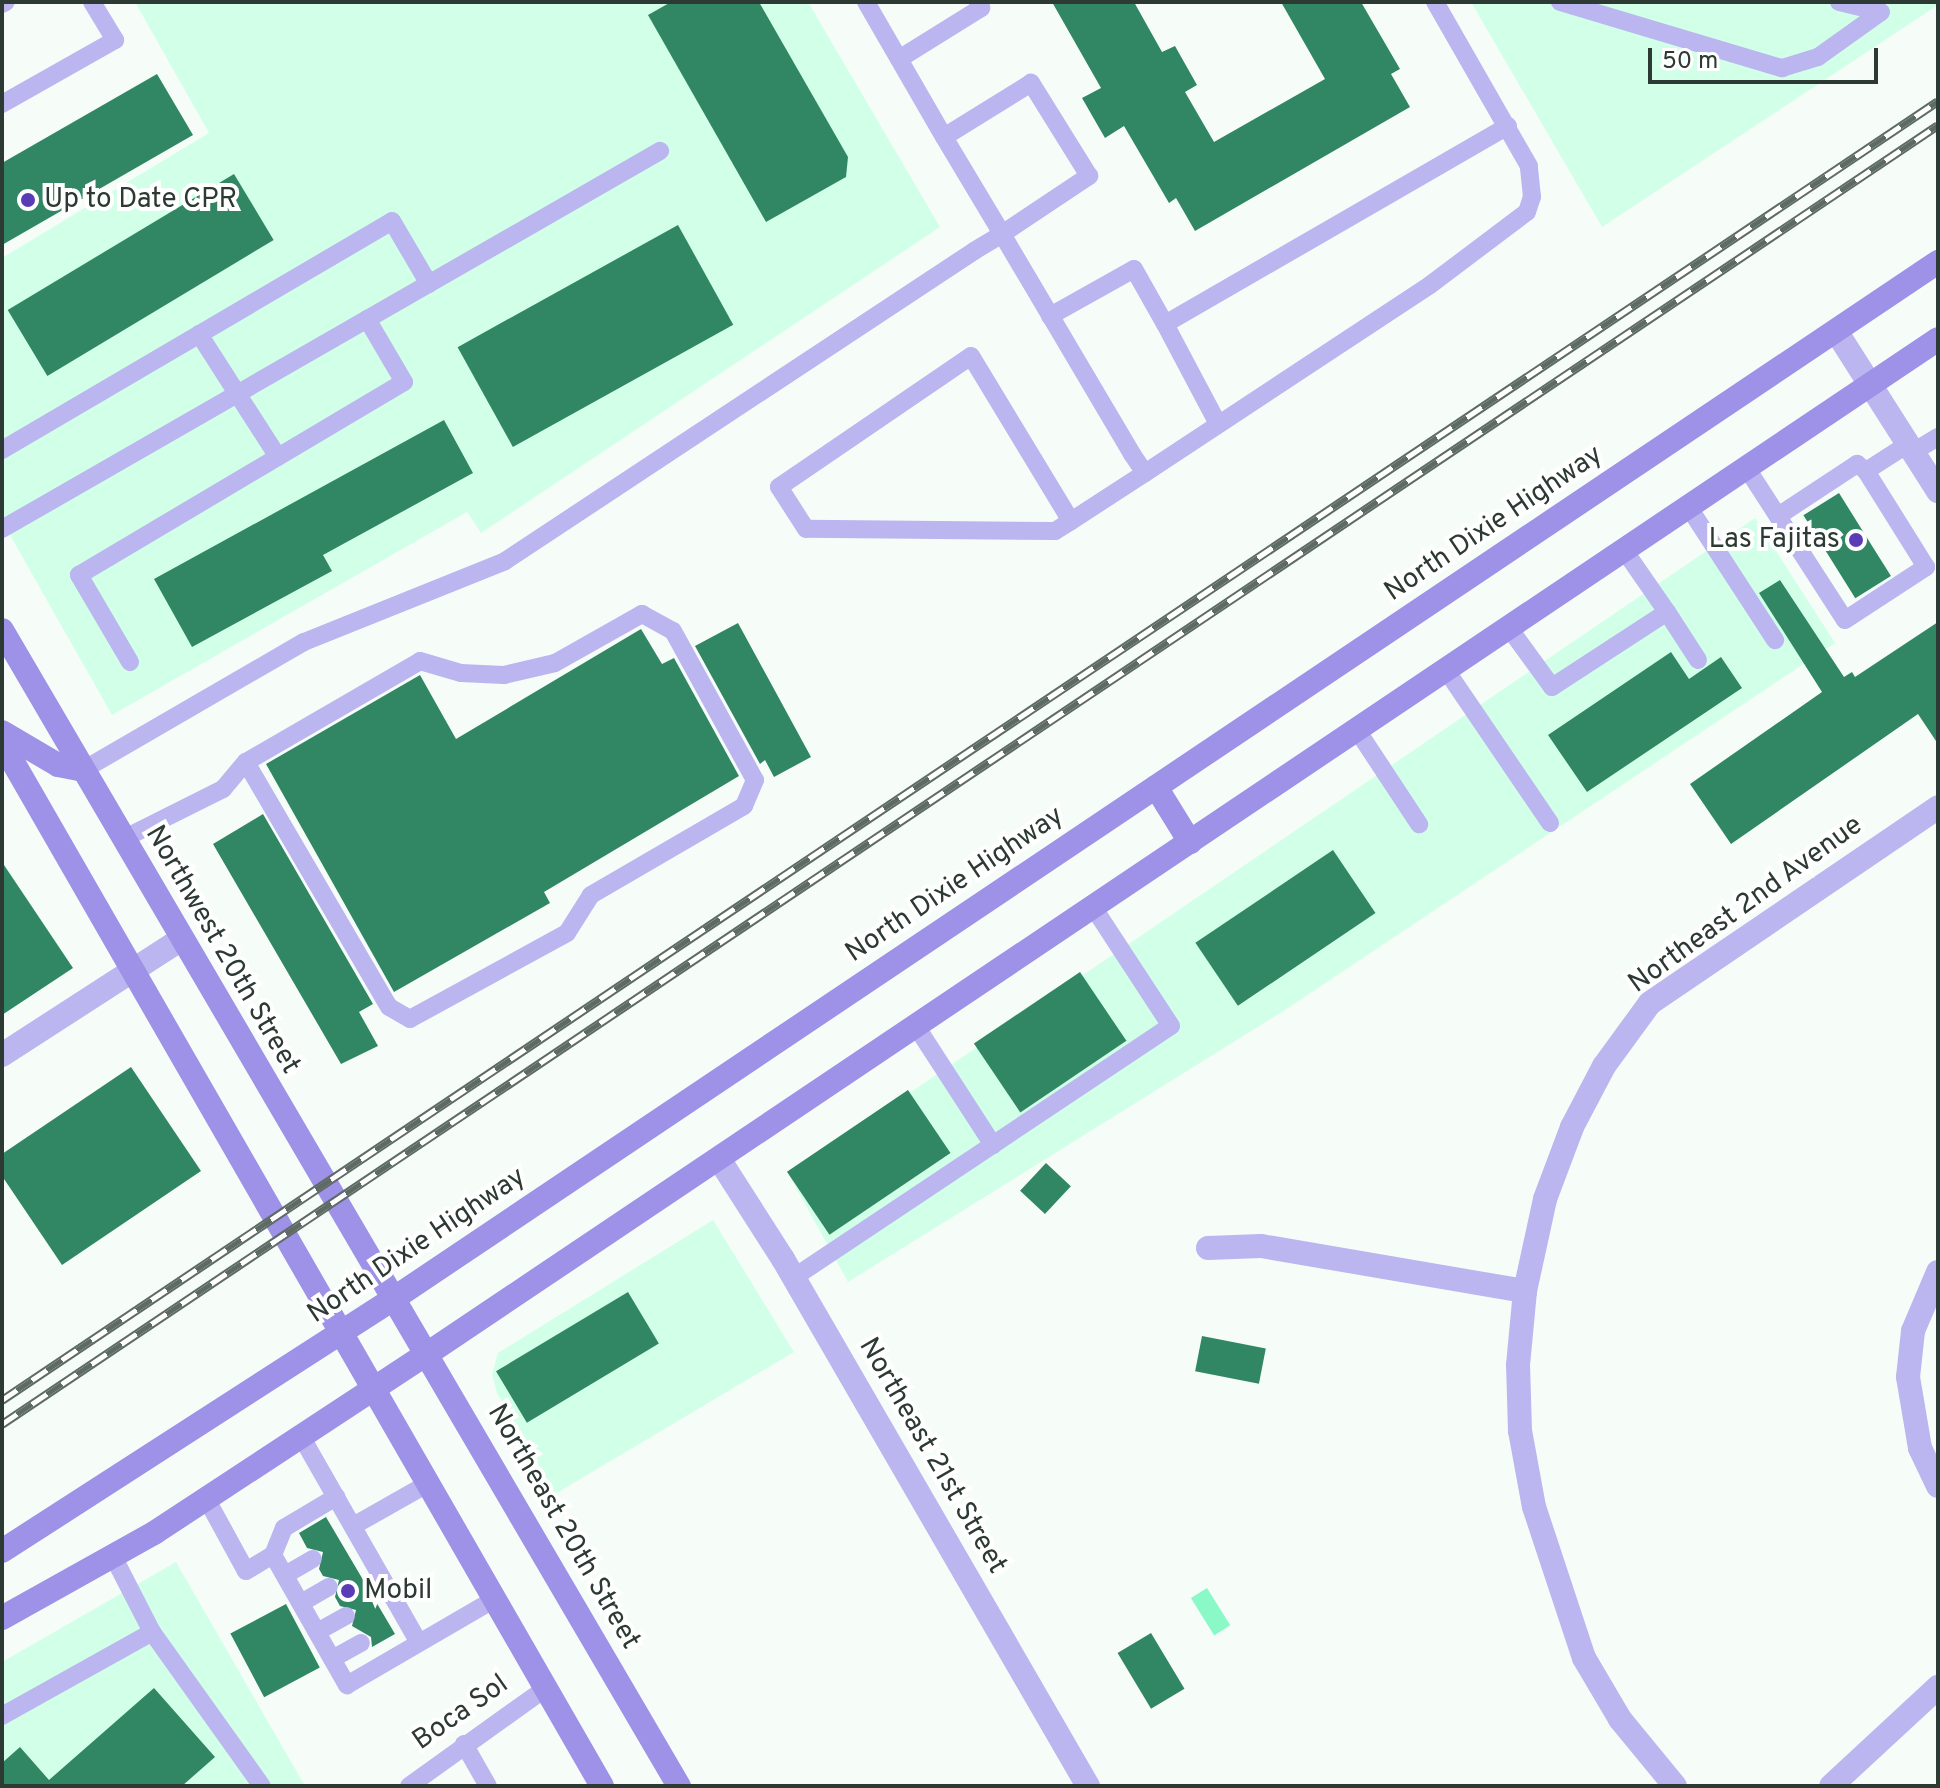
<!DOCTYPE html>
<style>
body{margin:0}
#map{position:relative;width:1940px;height:1788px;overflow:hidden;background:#f6fdf9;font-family:Overpass,sans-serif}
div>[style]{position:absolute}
.built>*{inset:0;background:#d2ffe8}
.water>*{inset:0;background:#8bf9c7;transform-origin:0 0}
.building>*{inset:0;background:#318763;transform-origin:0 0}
.lane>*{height:18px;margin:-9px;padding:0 9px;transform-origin:9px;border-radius:9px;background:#bbb5f0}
.street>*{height:24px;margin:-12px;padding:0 12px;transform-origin:12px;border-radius:12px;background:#bbb5f0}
.secondary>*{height:24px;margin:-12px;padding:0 12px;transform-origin:12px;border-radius:12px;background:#9d91e8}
.rail>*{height:9px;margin-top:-4.5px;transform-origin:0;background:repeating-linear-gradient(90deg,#fff 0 18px,#5e6a64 0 36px);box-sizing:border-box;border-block:2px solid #5e6a64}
.dots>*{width:22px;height:22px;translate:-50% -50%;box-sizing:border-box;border:4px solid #fff;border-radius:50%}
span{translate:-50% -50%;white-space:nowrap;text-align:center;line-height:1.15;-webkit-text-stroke:8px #fff;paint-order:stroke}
.poi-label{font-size:28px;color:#2c3a33}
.left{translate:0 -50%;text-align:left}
.right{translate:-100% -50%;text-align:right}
.street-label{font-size:28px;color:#2c3a33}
.frame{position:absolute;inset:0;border:4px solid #2c3a33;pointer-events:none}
.scale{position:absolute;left:1648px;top:48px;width:230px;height:36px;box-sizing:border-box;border:4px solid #2c3a33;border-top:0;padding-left:10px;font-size:24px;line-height:28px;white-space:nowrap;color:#2c3a33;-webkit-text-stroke:6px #fff;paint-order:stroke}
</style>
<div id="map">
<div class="built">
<div style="clip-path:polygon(135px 2px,808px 2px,940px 227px,481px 533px,467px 512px,112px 715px,2px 521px,2px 258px,209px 133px)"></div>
<div style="clip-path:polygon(1471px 2px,1938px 2px,1938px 5px,1602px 227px)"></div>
<div style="clip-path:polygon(1755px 518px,1835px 643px,1285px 1010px,848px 1282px,789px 1175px)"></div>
<div style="clip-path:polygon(713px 1220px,794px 1352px,555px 1494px,497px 1393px,492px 1374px,498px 1353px)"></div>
<div style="clip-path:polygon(176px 1562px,305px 1786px,2px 1786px,2px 1662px)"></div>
</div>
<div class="water">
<div style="left:1207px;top:1588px;width:44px;height:19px;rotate:58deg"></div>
</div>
<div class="building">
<div style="clip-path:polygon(671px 2px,759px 2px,848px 157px,846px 177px,766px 222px,648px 15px)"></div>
<div style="clip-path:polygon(1052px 2px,1134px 2px,1162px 52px,1175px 46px,1197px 85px,1185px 92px,1214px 142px,1325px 79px,1281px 2px,1361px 2px,1400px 69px,1391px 74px,1410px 107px,1195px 231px,1176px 198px,1169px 203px,1124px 126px,1105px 138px,1082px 98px,1101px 88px)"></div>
<div style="clip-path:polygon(157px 74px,193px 135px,2px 245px,2px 163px)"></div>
<div style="left:234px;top:174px;width:77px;height:264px;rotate:59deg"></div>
<div style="left:678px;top:225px;width:114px;height:252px;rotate:61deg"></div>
<div style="clip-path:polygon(444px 420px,473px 473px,323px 555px,332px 571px,192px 647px,154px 579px)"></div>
<div style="left:1839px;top:493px;width:98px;height:42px;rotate:58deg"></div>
<div style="clip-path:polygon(1780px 580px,1844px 677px,1852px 672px,1855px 677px,1938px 622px,1938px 744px,1918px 714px,1731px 844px,1690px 784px,1822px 692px,1759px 593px)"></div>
<div style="clip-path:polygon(738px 623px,811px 757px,774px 777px,765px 760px,760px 764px,695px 646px)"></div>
<div style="clip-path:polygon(641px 629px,662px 664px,674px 658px,739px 776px,544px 892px,550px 903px,394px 992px,266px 764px,420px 675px,456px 739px)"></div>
<div style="clip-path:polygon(1671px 652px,1689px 679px,1721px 657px,1742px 688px,1587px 792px,1548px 735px)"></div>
<div style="clip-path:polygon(263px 814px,373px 1004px,359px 1012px,378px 1046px,341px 1064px,213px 844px)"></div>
<div style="left:1333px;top:850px;width:76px;height:166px;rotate:56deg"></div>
<div style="clip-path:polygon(2px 862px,73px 968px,2px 1015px)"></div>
<div style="left:1080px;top:972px;width:83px;height:128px;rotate:56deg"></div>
<div style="clip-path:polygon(131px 1067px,201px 1171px,62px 1265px,2px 1176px,2px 1154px)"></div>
<div style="left:908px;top:1090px;width:76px;height:146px;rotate:56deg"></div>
<div style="left:1046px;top:1163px;width:34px;height:38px;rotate:43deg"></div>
<div style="left:628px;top:1292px;width:60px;height:154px;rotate:59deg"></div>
<div style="left:1202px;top:1336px;width:65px;height:36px;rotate:11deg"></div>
<div style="clip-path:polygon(326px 1517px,395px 1634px,372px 1647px,371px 1637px,352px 1626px,356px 1610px,340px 1606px,335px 1597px,339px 1580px,323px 1576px,319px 1569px,323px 1552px,307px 1548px,299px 1533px)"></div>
<div style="left:286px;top:1604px;width:72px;height:63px;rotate:62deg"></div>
<div style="left:1151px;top:1633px;width:65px;height:39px;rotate:59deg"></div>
<div style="clip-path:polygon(154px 1688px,215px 1757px,182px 1786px,2px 1786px,2px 1763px,20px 1747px,49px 1780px)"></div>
</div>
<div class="lane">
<div style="left:866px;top:2px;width:156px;rotate:60deg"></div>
<div style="left:1560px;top:2px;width:232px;rotate:16.6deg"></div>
<div style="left:1782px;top:68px;width:38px;rotate:-17deg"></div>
<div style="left:1818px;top:57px;width:77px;rotate:-35.5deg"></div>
<div style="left:1839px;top:2px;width:43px;rotate:13.4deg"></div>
<div style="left:2px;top:4px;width:4px;rotate:-27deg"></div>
<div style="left:899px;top:59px;width:97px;rotate:-31.9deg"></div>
<div style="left:981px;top:8px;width:7px;rotate:-117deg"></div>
<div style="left:2px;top:104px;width:130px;rotate:-29.5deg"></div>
<div style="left:115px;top:40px;width:44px;rotate:-121.2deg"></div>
<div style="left:1050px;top:316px;width:96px;rotate:-29.2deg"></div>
<div style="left:1134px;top:269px;width:63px;rotate:60.6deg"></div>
<div style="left:199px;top:334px;width:146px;rotate:57.3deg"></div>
<div style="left:1218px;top:424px;width:113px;rotate:-117.9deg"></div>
<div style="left:1165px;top:324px;width:396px;rotate:-30deg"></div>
<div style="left:2px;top:450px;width:452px;rotate:-30.4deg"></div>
<div style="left:392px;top:221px;width:73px;rotate:59.6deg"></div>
<div style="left:1913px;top:452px;width:29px;rotate:-31deg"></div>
<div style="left:1746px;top:467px;width:182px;rotate:57.1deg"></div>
<div style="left:1845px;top:620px;width:97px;rotate:-33.2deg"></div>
<div style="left:1926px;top:567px;width:113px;rotate:-122deg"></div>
<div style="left:1866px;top:471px;width:50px;rotate:-32.7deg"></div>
<div style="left:1145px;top:473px;width:341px;rotate:-33.4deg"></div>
<div style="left:1430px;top:285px;width:121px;rotate:-37deg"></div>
<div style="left:1527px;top:212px;width:16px;rotate:-72deg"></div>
<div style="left:1532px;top:197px;width:31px;rotate:-96deg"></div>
<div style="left:1529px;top:166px;width:189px;rotate:-119.8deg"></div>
<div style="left:1688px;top:506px;width:160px;rotate:57deg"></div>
<div style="left:1778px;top:516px;width:95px;rotate:-33.4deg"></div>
<div style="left:1857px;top:464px;width:11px;rotate:38deg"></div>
<div style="left:2px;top:529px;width:759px;rotate:-29.88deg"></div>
<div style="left:1667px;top:612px;width:57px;rotate:57.1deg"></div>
<div style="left:1509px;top:628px;width:73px;rotate:53.9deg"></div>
<div style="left:1552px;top:687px;width:137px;rotate:-33.1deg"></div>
<div style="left:1667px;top:612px;width:75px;rotate:-124.7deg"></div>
<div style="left:130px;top:662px;width:101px;rotate:-120.4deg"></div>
<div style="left:79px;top:575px;width:378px;rotate:-30.7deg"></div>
<div style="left:404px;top:382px;width:73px;rotate:-120.4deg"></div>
<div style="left:1446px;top:670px;width:185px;rotate:55.8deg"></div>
<div style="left:1357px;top:730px;width:113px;rotate:56.6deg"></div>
<div style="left:83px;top:770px;width:255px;rotate:-30.1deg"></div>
<div style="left:304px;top:642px;width:217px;rotate:-21.9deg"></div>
<div style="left:505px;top:561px;width:562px;rotate:-33.46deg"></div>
<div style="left:974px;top:251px;width:33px;rotate:-31deg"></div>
<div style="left:1002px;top:234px;width:105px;rotate:-33.7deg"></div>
<div style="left:1089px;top:176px;width:110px;rotate:-121.9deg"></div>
<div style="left:1031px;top:83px;width:102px;rotate:148.2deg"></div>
<div style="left:944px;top:137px;width:113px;rotate:59.1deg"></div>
<div style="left:1002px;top:234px;width:256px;rotate:59.4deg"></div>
<div style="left:1132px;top:454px;width:23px;rotate:56deg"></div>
<div style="left:1145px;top:473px;width:88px;rotate:147deg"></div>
<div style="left:1071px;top:521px;width:19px;rotate:148deg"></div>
<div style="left:1055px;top:531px;width:249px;rotate:-179.5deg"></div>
<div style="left:806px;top:529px;width:50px;rotate:-122.7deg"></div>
<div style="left:779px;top:487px;width:232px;rotate:-34.3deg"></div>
<div style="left:971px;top:356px;width:193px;rotate:58.8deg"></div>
<div style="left:123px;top:839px;width:112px;rotate:-26.6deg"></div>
<div style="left:223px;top:789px;width:35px;rotate:-50deg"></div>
<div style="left:246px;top:762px;width:201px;rotate:-30.1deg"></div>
<div style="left:420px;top:661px;width:43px;rotate:16.3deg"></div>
<div style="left:461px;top:673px;width:43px;rotate:2.7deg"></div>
<div style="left:504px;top:675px;width:52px;rotate:-13.2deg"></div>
<div style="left:555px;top:663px;width:100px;rotate:-29.4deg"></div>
<div style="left:642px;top:614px;width:35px;rotate:29deg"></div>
<div style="left:673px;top:631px;width:170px;rotate:61.2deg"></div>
<div style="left:755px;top:780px;width:28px;rotate:113deg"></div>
<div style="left:744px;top:806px;width:177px;rotate:149.8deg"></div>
<div style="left:591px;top:895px;width:45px;rotate:122.3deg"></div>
<div style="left:567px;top:933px;width:179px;rotate:151.3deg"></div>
<div style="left:410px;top:1019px;width:24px;rotate:-150deg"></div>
<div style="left:389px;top:1007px;width:284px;rotate:-120.3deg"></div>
<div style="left:916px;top:1026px;width:142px;rotate:57.1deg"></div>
<div style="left:793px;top:1278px;width:454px;rotate:-33.7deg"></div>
<div style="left:1171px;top:1026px;width:142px;rotate:-123.2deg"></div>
<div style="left:301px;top:1436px;width:238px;rotate:60.3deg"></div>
<div style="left:206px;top:1498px;width:83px;rotate:61.3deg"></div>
<div style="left:246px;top:1571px;width:31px;rotate:-31deg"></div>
<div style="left:273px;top:1555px;width:150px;rotate:60.4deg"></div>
<div style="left:347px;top:1685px;width:171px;rotate:-30.2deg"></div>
<div style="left:353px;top:1526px;width:87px;rotate:-29.5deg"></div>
<div style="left:273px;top:1555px;width:29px;rotate:-68deg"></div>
<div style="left:284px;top:1528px;width:61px;rotate:-30.8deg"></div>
<div style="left:285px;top:1575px;width:32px;rotate:-30deg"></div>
<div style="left:301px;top:1603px;width:32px;rotate:-30deg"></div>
<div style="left:152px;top:1632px;width:189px;rotate:54.5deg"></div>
<div style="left:317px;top:1632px;width:33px;rotate:-29deg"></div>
<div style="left:332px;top:1659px;width:33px;rotate:-29deg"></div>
<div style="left:2px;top:1716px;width:172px;rotate:-29.2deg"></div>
<div style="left:152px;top:1632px;width:85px;rotate:-117.2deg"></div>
<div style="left:464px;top:1744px;width:48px;rotate:60.3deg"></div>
<div style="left:409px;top:1786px;width:168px;rotate:-35.6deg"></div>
</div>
<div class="street">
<div style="left:1836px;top:331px;width:190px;rotate:57.5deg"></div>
<div style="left:2px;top:1055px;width:213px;rotate:-32.9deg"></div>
<div style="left:719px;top:1159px;width:119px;rotate:57.4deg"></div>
<div style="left:783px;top:1259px;width:609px;rotate:59.94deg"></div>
<div style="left:1208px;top:1248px;width:53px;rotate:-2.2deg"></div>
<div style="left:1261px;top:1246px;width:268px;rotate:9.7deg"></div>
<div style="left:1938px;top:1272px;width:64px;rotate:113deg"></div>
<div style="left:1913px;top:1331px;width:46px;rotate:96.2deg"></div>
<div style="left:1908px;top:1377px;width:72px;rotate:80.4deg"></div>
<div style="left:1920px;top:1448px;width:42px;rotate:64.7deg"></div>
<div style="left:1675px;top:1786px;width:87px;rotate:-129.4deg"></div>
<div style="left:1620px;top:1719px;width:71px;rotate:-120.5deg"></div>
<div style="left:1584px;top:1658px;width:159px;rotate:-108.3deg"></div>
<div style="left:1534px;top:1507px;width:77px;rotate:-100.4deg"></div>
<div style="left:1520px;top:1431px;width:66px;rotate:-91.7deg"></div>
<div style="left:1518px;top:1365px;width:74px;rotate:-84.6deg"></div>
<div style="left:1525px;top:1291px;width:94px;rotate:-77.7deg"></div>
<div style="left:1545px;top:1199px;width:77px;rotate:-69.4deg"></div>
<div style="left:1572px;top:1127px;width:69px;rotate:-62.3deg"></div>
<div style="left:1604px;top:1066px;width:78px;rotate:-53.9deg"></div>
<div style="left:1650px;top:1003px;width:348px;rotate:-34.2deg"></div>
<div style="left:1831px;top:1786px;width:146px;rotate:-42.8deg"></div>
</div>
<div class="secondary">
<div style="left:2px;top:630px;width:1340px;rotate:59.65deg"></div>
<div style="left:2px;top:732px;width:65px;rotate:30.5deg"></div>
<div style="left:58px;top:765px;width:25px;rotate:11deg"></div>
<div style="left:2px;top:743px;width:1203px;rotate:60.09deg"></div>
<div style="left:1156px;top:787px;width:65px;rotate:58.3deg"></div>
<div style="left:2px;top:1551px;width:465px;rotate:-32.8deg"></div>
<div style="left:393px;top:1299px;width:1861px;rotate:-33.87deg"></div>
<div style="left:2px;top:1618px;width:174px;rotate:-29.2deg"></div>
<div style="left:154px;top:1533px;width:326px;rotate:-33.3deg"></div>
<div style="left:427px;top:1354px;width:1820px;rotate:-33.89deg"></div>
</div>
<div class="rail">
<div style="left:2px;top:1400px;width:2331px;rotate:-33.86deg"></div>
<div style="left:2px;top:1424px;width:2331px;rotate:-33.86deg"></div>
</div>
<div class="dots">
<div style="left:28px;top:200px;background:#5a3cb4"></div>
<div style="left:1856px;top:540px;background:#5a3cb4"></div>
<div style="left:348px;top:1591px;background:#5a3cb4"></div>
</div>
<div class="poi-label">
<span class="left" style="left:44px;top:200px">Up to Date CPR</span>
<span class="right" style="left:1840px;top:540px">Las Fajitas</span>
<span class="left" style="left:364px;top:1591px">Mobil</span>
</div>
<div class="street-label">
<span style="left:1494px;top:524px;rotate:-34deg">North Dixie Highway</span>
<span style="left:955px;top:885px;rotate:-34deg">North Dixie Highway</span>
<span style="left:1746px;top:905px;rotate:-36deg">Northeast 2nd Avenue</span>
<span style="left:222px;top:950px;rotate:60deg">Northwest 20th Street</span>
<span style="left:417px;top:1246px;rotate:-34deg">North Dixie Highway</span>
<span style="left:932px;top:1456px;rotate:60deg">Northeast 21st Street</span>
<span style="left:563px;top:1527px;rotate:60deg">Northeast 20th Street</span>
<span style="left:461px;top:1713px;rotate:-35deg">Boca Sol</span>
</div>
<div class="frame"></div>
<div class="scale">50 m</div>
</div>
